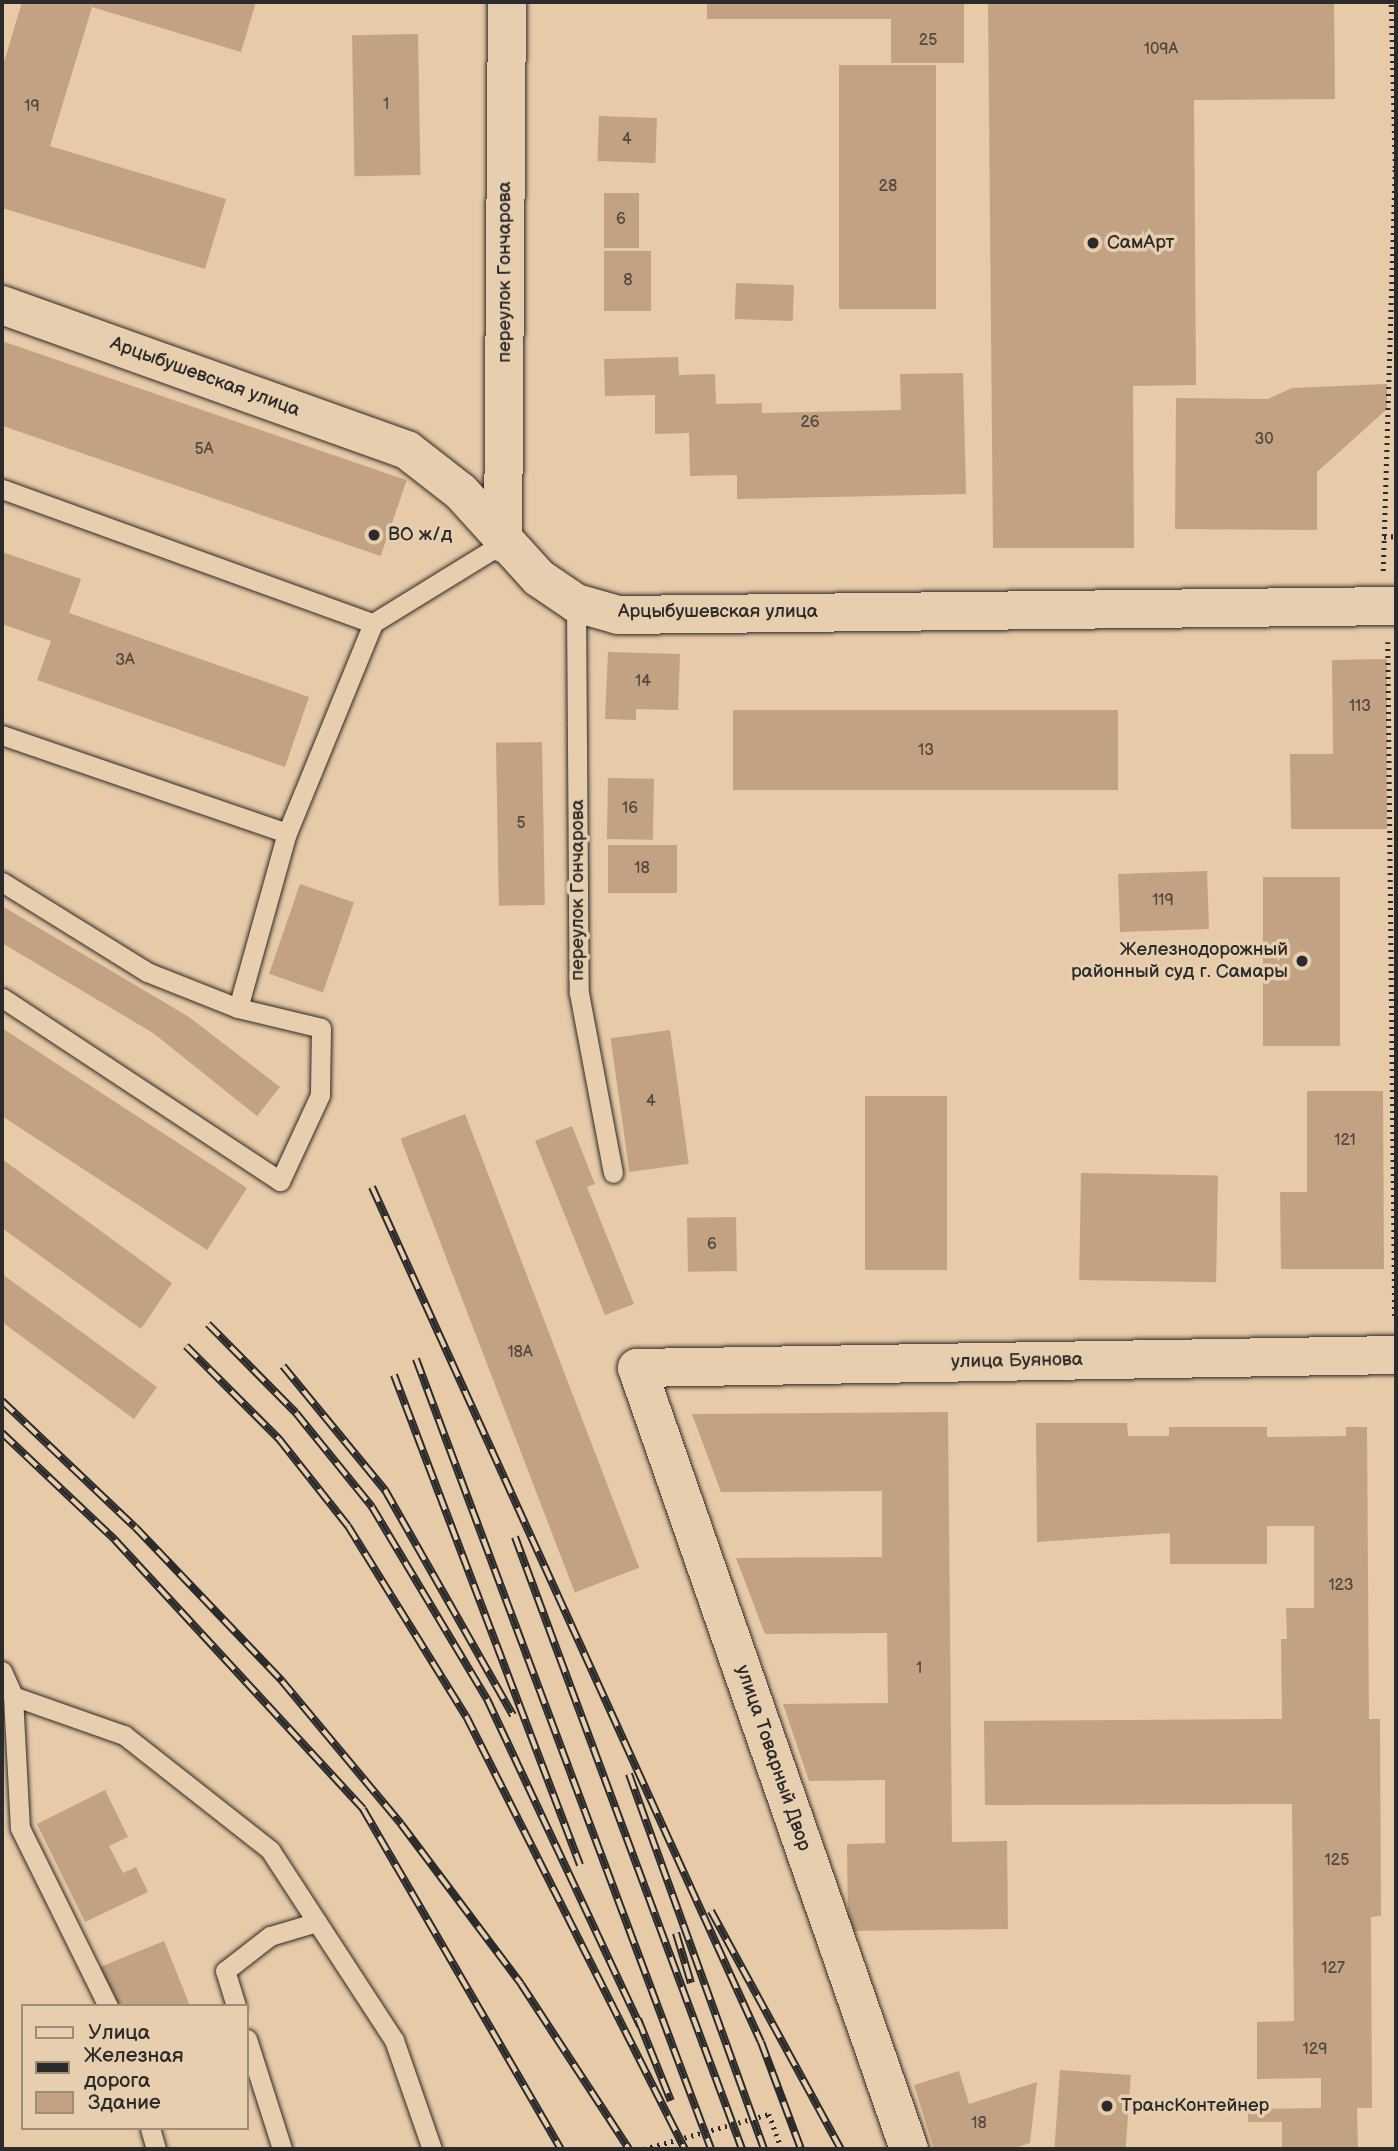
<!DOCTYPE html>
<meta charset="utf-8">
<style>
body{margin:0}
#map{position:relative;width:1398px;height:2151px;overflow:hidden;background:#e7caa7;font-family:"Balsamiq Sans",sans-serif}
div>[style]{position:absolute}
.building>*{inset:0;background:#c2a282;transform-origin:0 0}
.path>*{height:4.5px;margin-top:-2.25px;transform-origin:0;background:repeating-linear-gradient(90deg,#2b2b2b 0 2px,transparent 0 7px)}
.roads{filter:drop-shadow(0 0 2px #2b2b2b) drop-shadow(0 0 2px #2b2b2b)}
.service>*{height:19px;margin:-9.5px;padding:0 9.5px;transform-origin:9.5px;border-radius:9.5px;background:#e6ceae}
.minor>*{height:38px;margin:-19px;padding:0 19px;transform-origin:19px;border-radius:19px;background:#e6ceae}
.rail>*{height:8px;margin-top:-4px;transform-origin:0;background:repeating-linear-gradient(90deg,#e6ceae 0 16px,#2b2b2b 0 32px);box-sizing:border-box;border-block:2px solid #2b2b2b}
.dots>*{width:19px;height:19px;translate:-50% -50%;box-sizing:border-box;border:4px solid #e6ceae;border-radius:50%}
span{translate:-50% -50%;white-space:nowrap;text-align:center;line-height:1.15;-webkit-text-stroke:7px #e6ceae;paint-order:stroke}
.number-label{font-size:16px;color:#514941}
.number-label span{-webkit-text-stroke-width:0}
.poi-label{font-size:19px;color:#2b2b2b}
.left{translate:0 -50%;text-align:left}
.right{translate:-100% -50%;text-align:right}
.street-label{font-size:19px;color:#2b2b2b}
.frame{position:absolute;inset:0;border:4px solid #2b2b2b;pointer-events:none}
.legend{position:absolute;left:21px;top:2004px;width:228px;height:126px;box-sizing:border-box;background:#e6ceae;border:2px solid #9b8d7a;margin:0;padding:9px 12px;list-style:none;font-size:21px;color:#2b2b2b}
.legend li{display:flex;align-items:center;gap:14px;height:35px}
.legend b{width:35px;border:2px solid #9b8d7a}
</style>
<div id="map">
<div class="building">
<div style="clip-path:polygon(22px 2px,256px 2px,241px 52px,92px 7px,50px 146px,226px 199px,205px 269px,2px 208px,2px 69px)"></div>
<div style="clip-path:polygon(707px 2px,964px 2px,964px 63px,891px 63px,891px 19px,707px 19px)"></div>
<div style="clip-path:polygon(988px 2px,1334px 2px,1335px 99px,1194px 100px,1196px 385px,1133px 386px,1134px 548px,993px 548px)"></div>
<div style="left:418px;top:34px;width:141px;height:66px;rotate:89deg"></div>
<div style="left:839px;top:65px;width:97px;height:244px"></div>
<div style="left:599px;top:116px;width:58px;height:45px;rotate:2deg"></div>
<div style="left:604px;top:193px;width:35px;height:55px"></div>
<div style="left:604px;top:251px;width:47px;height:60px"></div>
<div style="left:736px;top:283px;width:58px;height:36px;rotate:2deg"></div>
<div style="left:2px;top:341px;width:428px;height:80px;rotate:19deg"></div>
<div style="clip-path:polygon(678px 357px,679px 375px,715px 374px,716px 404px,762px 403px,762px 413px,901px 410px,900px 374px,963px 373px,966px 494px,737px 499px,737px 475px,690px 476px,689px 433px,655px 434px,655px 395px,605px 396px,604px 359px)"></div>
<div style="clip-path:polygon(1387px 384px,1387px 409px,1317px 472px,1317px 530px,1175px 529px,1176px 398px,1268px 399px,1292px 388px)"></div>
<div style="clip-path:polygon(2px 552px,81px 579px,69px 613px,309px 697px,285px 767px,37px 680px,51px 641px,2px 624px)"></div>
<div style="clip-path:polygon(608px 652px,680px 654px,678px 710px,636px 709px,636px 720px,605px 719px)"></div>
<div style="clip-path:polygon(1387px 659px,1387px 829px,1291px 829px,1290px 754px,1333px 754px,1332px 660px)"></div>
<div style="left:733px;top:710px;width:385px;height:80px"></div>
<div style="left:542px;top:742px;width:163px;height:46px;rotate:89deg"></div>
<div style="left:608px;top:778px;width:46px;height:61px;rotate:1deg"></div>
<div style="left:608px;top:845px;width:69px;height:48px"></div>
<div style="left:1207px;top:871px;width:58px;height:89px;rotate:88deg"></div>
<div style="left:1263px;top:877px;width:77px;height:169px"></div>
<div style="left:300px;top:884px;width:57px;height:95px;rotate:19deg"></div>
<div style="clip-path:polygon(2px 906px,189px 1017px,280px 1087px,257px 1116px,153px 1033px,2px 943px)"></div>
<div style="clip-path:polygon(2px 1028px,247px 1188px,207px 1250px,2px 1116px)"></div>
<div style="left:670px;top:1030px;width:135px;height:60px;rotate:82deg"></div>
<div style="clip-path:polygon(1307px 1091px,1383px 1091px,1384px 1269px,1281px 1269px,1280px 1192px,1307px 1192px)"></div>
<div style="left:865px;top:1096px;width:82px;height:174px"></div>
<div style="left:465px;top:1114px;width:486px;height:69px;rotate:69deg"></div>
<div style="clip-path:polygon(572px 1126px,595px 1184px,587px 1187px,634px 1304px,605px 1315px,535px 1141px)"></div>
<div style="clip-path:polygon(2px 1159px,172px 1283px,141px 1329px,2px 1228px)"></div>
<div style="left:1081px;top:1173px;width:137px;height:107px;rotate:1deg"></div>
<div style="left:736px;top:1217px;width:54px;height:49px;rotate:89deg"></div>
<div style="clip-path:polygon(2px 1274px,157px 1387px,134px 1419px,2px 1322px)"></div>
<div style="clip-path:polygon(948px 1412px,952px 1842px,1007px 1841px,1008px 1929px,848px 1931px,847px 1844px,885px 1843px,885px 1780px,809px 1781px,783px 1704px,888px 1703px,887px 1633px,765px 1634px,736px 1558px,882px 1557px,882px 1491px,721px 1492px,692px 1414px)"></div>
<div style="clip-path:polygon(1036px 1423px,1127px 1423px,1128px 1436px,1169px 1436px,1169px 1427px,1267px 1427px,1267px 1437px,1346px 1436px,1346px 1427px,1367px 1427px,1369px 1719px,1380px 1719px,1381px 1916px,1371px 1917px,1372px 2108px,1357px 2108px,1358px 2149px,1282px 2149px,1282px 2122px,1248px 2122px,1248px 2109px,1321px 2108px,1321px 2078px,1257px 2079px,1257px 2022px,1294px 2021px,1292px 1804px,985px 1805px,984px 1721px,1282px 1719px,1281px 1639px,1287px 1639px,1286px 1608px,1314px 1608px,1314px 1526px,1267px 1526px,1267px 1564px,1170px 1564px,1170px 1533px,1037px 1542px)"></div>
<div style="clip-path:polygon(105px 1790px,128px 1837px,109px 1846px,123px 1873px,136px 1867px,148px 1892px,85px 1922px,37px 1824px)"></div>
<div style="clip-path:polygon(164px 1941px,190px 2006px,115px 2006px,100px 1967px)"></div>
<div style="left:1060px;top:2070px;width:71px;height:79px;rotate:4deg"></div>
<div style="clip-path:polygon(959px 2071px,969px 2104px,1037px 2082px,1030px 2143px,1011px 2149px,934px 2149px,914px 2085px)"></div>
</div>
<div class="path">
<div style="left:1384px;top:537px;width:12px;rotate:-5deg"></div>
<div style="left:1383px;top:571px;width:403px;rotate:-88.3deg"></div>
<div style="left:1395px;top:168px;width:166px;rotate:-91.4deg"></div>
<div style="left:1388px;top:642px;width:677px;rotate:89.41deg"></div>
<div style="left:644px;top:2149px;width:130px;rotate:-15.6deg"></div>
<div style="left:769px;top:2114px;width:37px;rotate:70deg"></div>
</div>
<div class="roads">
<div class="service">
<div style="left:2px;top:489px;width:394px;rotate:19.9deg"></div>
<div style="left:576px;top:603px;width:390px;rotate:89.6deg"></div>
<div style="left:579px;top:993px;width:183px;rotate:79.3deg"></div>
<div style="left:2px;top:735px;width:301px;rotate:19deg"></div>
<div style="left:2px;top:882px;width:171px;rotate:31.8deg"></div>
<div style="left:147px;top:972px;width:98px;rotate:21.6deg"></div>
<div style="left:238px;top:1008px;width:85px;rotate:13.5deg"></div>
<div style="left:321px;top:1028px;width:67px;rotate:90.9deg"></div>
<div style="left:320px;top:1095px;width:95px;rotate:114.9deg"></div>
<div style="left:280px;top:1181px;width:333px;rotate:-146.6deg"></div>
<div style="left:238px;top:1008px;width:182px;rotate:-74.4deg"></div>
<div style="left:287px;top:833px;width:227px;rotate:-67.7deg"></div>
<div style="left:373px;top:623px;width:153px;rotate:-31.6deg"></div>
<div style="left:2px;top:1671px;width:27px;rotate:66deg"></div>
<div style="left:13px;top:1696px;width:132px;rotate:87deg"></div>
<div style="left:20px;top:1828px;width:199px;rotate:63.7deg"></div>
<div style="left:13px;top:1696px;width:118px;rotate:19.4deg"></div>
<div style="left:124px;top:1735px;width:186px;rotate:38.2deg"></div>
<div style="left:270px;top:1850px;width:227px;rotate:56.9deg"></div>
<div style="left:394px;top:2040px;width:115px;rotate:70.8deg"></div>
<div style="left:236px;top:2006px;width:37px;rotate:-107deg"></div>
<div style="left:225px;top:1971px;width:57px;rotate:-37.9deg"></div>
<div style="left:270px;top:1936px;width:49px;rotate:-16.6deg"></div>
<div style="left:247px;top:2039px;width:115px;rotate:72.3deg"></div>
<div style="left:150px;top:2128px;width:22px;rotate:74deg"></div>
</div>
<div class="minor">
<div style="left:2px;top:305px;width:430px;rotate:19.7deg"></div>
<div style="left:407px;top:450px;width:68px;rotate:37.9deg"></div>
<div style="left:461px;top:492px;width:116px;rotate:47.8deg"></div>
<div style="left:539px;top:578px;width:45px;rotate:34deg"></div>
<div style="left:576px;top:603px;width:44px;rotate:15.9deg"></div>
<div style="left:618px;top:615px;width:778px;rotate:-0.66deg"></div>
<div style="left:503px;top:543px;width:541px;rotate:-89.58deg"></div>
<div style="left:909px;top:2149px;width:827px;rotate:-109.2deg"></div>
<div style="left:637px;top:1368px;width:759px;rotate:-0.98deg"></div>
</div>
</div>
<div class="rail">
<div style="left:372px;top:1187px;width:939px;rotate:65.54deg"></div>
<div style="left:761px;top:2042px;width:114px;rotate:69.5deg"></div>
<div style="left:208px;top:1324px;width:125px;rotate:45.3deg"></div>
<div style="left:296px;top:1413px;width:121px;rotate:51deg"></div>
<div style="left:372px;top:1507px;width:224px;rotate:59.1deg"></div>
<div style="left:487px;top:1699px;width:361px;rotate:64.9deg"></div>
<div style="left:186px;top:1346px;width:132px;rotate:45deg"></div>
<div style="left:279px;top:1439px;width:111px;rotate:51.6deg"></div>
<div style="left:348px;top:1526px;width:224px;rotate:58.2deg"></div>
<div style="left:466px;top:1716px;width:485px;rotate:63.2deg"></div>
<div style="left:416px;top:1359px;width:843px;rotate:69.52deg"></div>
<div style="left:283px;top:1366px;width:161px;rotate:50.6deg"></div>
<div style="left:385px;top:1490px;width:259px;rotate:60.4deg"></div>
<div style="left:394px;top:1375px;width:524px;rotate:69.21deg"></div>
<div style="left:2px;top:1401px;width:183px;rotate:43.5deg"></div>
<div style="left:135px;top:1527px;width:213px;rotate:46.3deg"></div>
<div style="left:282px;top:1681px;width:186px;rotate:50.2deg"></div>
<div style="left:401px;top:1824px;width:200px;rotate:53.1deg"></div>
<div style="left:521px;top:1984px;width:197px;rotate:56.8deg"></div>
<div style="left:2px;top:1433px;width:156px;rotate:43.4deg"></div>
<div style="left:115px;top:1540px;width:366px;rotate:47.3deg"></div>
<div style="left:363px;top:1809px;width:393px;rotate:59.8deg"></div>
<div style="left:515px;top:1537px;width:653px;rotate:69.65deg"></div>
<div style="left:629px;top:1774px;width:399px;rotate:70.2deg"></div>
<div style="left:711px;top:1911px;width:271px;rotate:61.4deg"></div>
<div style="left:676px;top:1933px;width:52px;rotate:73.3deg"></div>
<div style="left:638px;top:2019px;width:88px;rotate:68.1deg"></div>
</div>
<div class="dots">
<div style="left:1093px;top:243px;background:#2b2b2b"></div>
<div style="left:374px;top:535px;background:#2b2b2b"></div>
<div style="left:1302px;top:961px;background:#2b2b2b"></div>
<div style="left:1107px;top:2106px;background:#2b2b2b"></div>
</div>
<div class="number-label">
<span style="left:928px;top:41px">25</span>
<span style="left:1161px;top:50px">109А</span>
<span style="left:386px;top:105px">1</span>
<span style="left:32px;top:107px">19</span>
<span style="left:627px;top:140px">4</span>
<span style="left:888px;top:187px">28</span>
<span style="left:621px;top:220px">6</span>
<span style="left:628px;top:281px">8</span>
<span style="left:810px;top:423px">26</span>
<span style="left:1264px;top:440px">30</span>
<span style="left:204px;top:450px">5А</span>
<span style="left:125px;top:661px">3А</span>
<span style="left:643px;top:682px">14</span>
<span style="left:1360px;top:707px">113</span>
<span style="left:926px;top:751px">13</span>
<span style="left:630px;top:809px">16</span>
<span style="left:521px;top:824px">5</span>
<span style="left:642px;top:869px">18</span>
<span style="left:1163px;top:901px">119</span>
<span style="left:651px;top:1102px">4</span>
<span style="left:1345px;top:1141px">121</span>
<span style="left:712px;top:1245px">6</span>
<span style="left:520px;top:1353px">18А</span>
<span style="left:1341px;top:1586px">123</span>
<span style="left:919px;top:1669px">1</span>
<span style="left:1337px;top:1861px">125</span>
<span style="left:1333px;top:1969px">127</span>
<span style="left:1315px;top:2050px">129</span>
<span style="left:979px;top:2124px">18</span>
</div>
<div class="poi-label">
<span class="left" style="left:1107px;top:243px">СамАрт</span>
<span class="left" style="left:388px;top:535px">ВО ж/д</span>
<span class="right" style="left:1288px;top:961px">Железнодорожный<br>районный суд г. Самары</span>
<span class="left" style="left:1121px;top:2106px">ТрансКонтейнер</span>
</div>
<div class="street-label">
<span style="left:505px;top:272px;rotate:-90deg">переулок Гончарова</span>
<span style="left:205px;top:377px;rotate:20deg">Арцыбушевская улица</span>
<span style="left:718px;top:612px">Арцыбушевская улица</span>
<span style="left:578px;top:890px;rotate:-90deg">переулок Гончарова</span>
<span style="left:1017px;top:1361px;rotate:-1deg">улица Буянова</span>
<span style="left:773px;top:1758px;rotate:71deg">улица Товарный Двор</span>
</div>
<div class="frame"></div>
<ul class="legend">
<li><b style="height:9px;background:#e6ceae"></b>Улица</li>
<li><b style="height:9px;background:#2b2b2b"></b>Железная дорога</li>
<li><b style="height:19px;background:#c2a282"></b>Здание</li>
</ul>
</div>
